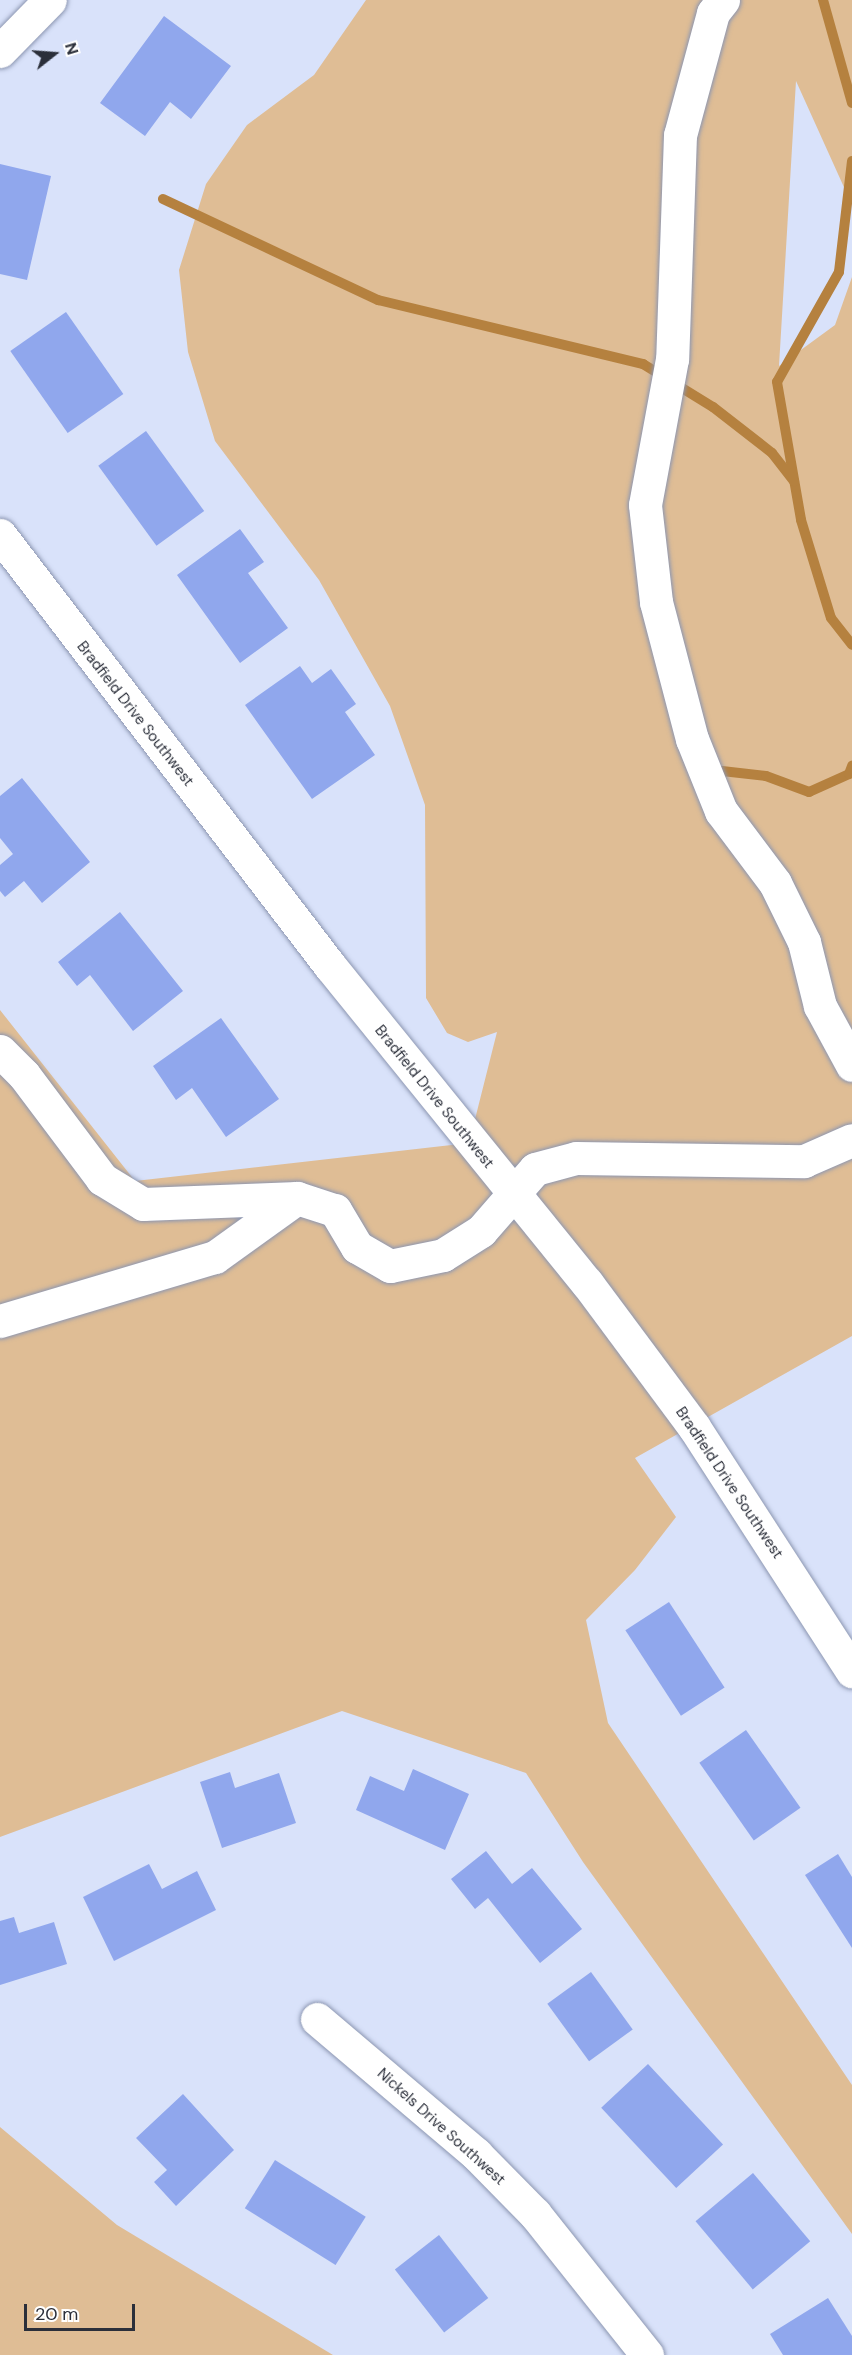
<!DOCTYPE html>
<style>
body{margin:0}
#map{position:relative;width:852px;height:2355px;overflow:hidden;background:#d9e2fa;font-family:"DM Sans",sans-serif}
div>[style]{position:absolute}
.green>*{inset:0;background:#dfbd95}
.stream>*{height:10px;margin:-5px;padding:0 5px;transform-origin:5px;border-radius:5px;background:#b5813f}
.building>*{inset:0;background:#90a7ed;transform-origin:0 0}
.roads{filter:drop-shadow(0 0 2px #8c96b1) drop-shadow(0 0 2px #8c96b1)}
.minor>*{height:33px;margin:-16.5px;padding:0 16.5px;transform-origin:16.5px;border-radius:16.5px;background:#fff}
span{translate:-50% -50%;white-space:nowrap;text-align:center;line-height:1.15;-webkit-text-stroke:4.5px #fff;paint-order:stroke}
.street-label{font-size:15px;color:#2b2f3a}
.north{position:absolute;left:24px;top:24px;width:60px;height:60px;-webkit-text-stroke:4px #fff;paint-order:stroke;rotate:73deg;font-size:16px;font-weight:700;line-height:24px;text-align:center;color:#2b2f3a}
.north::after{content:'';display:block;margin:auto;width:21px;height:27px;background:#2b2f3a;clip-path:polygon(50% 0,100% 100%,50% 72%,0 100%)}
.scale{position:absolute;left:24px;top:2304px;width:111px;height:27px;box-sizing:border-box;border:3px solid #2b2f3a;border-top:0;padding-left:8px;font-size:18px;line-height:21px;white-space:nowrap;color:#2b2f3a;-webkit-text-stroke:4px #fff;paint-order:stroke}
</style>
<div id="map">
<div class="green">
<div style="clip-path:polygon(366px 0,852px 0,852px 205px,796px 81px,779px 366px,835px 325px,852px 277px,852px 1336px,635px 1458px,676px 1517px,635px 1570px,586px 1620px,608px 1723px,852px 2085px,852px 2234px,583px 1862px,526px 1773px,342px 1711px,0 1837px,0 1010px,135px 1181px,469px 1143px,497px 1032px,468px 1042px,447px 1033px,426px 998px,425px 805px,390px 706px,319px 580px,215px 441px,188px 352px,179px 270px,206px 184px,247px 125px,314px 75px)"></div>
<div style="clip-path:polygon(0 2127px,117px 2225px,333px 2355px,0 2355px)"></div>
</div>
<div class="stream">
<div style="left:823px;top:0;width:107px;rotate:74.3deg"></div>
<div style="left:852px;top:161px;width:112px;rotate:96.7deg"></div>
<div style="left:839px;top:272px;width:126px;rotate:119.4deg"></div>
<div style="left:777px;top:382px;width:140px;rotate:80.1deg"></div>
<div style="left:801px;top:520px;width:102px;rotate:73deg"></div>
<div style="left:831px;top:618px;width:34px;rotate:52deg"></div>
<div style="left:163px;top:199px;width:238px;rotate:25.2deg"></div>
<div style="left:378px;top:300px;width:273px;rotate:13.6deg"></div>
<div style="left:643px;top:364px;width:82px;rotate:31.6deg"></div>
<div style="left:713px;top:407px;width:75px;rotate:37.9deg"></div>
<div style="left:772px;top:453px;width:36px;rotate:52deg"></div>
<div style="left:722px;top:771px;width:44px;rotate:6.5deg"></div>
<div style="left:766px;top:776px;width:46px;rotate:20.4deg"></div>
<div style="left:809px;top:792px;width:44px;rotate:-24.2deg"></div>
<div style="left:849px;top:774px;width:9px;rotate:-69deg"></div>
</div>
<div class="building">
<div style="clip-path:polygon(164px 16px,231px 66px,191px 119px,170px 102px,145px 136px,100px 103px)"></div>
<div style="clip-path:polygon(0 164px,51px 176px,27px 280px,0 274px)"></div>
<div style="left:66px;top:312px;width:100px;height:68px;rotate:55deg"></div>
<div style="left:146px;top:431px;width:99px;height:59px;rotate:54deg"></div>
<div style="clip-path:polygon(240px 529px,264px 562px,248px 573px,288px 628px,240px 663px,177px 575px)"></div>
<div style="clip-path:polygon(300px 666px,312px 683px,331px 669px,356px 704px,345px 712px,375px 755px,312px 799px,245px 705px)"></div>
<div style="clip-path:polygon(22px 778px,90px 862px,42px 903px,24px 881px,5px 897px,0 891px,0 865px,13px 854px,0 838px,0 796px)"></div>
<div style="clip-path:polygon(120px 912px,183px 991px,133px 1031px,90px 975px,77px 986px,58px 962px)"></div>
<div style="clip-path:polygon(221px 1018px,279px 1099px,226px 1137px,192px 1088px,176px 1100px,153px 1066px)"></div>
<div style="left:669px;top:1602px;width:102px;height:52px;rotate:57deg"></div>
<div style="left:746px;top:1730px;width:95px;height:57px;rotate:55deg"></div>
<div style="clip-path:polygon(413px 1769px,469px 1794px,445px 1850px,356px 1810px,370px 1776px,404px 1791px)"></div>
<div style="clip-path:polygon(230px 1772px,235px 1788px,279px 1773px,296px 1823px,222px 1848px,200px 1782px)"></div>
<div style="clip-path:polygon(486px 1851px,512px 1884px,532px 1868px,582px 1929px,540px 1963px,488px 1898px,475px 1909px,451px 1879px)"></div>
<div style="clip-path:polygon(838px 1854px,852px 1877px,852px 1948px,805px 1875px)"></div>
<div style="clip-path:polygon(149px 1864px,162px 1889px,197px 1871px,216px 1910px,114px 1961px,83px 1897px)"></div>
<div style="clip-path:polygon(14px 1917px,19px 1933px,54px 1922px,67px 1964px,0 1985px,0 1921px)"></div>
<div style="left:591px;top:1972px;width:71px;height:54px;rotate:54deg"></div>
<div style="left:648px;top:2064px;width:110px;height:64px;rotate:47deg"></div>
<div style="clip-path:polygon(183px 2094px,234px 2150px,176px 2206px,154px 2182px,167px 2170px,136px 2138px)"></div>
<div style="left:275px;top:2160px;width:107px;height:57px;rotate:32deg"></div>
<div style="left:753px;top:2173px;width:89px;height:75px;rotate:50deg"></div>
<div style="left:439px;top:2235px;width:80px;height:56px;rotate:52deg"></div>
<div style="clip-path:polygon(828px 2298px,852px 2336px,852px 2355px,783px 2355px,770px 2334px)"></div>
</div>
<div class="roads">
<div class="minor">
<div style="left:723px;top:0;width:16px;rotate:128deg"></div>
<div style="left:713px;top:13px;width:126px;rotate:105.1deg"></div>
<div style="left:680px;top:135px;width:224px;rotate:92deg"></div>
<div style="left:672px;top:359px;width:148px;rotate:100.5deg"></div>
<div style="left:645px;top:505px;width:98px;rotate:83.5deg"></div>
<div style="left:656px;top:602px;width:142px;rotate:75.3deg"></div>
<div style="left:692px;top:739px;width:78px;rotate:68.1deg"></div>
<div style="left:721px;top:811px;width:90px;rotate:53.1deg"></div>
<div style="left:775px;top:883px;width:66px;rotate:63.8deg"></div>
<div style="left:804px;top:942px;width:66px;rotate:76deg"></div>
<div style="left:820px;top:1006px;width:67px;rotate:61.5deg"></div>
<div style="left:0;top:51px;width:71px;rotate:-45.6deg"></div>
<div style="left:0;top:535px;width:543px;rotate:52.56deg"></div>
<div style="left:330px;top:966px;width:408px;rotate:51deg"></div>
<div style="left:587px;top:1283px;width:179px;rotate:53.4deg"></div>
<div style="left:694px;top:1427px;width:291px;rotate:57.1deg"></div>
<div style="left:0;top:1051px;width:34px;rotate:45deg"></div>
<div style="left:24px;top:1075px;width:130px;rotate:53.1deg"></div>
<div style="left:102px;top:1179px;width:48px;rotate:31.4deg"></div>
<div style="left:143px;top:1204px;width:154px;rotate:-2.2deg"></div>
<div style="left:297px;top:1198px;width:40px;rotate:18deg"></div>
<div style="left:335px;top:1210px;width:43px;rotate:59.3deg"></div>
<div style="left:357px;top:1247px;width:38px;rotate:30deg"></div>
<div style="left:390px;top:1266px;width:54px;rotate:-11.7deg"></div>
<div style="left:443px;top:1255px;width:45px;rotate:-32.3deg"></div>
<div style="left:481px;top:1231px;width:82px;rotate:-48.9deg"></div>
<div style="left:535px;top:1169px;width:42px;rotate:-15deg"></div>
<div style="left:576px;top:1158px;width:228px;rotate:0.8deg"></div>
<div style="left:804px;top:1161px;width:52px;rotate:-23.6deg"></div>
<div style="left:0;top:1321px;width:224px;rotate:-16.6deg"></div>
<div style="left:215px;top:1257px;width:101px;rotate:-35.7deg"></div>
<div style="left:317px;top:2019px;width:209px;rotate:40.3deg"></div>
<div style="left:476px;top:2154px;width:84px;rotate:45.5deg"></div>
<div style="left:535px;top:2214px;width:180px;rotate:51.5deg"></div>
</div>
</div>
<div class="street-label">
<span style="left:135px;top:714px;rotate:52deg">Bradfield Drive Southwest</span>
<span style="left:434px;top:1097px;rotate:51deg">Bradfield Drive Southwest</span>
<span style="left:729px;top:1483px;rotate:56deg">Bradfield Drive Southwest</span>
<span style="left:441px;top:2127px;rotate:42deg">Nickels Drive Southwest</span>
</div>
<div class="north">N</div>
<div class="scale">20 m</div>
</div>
